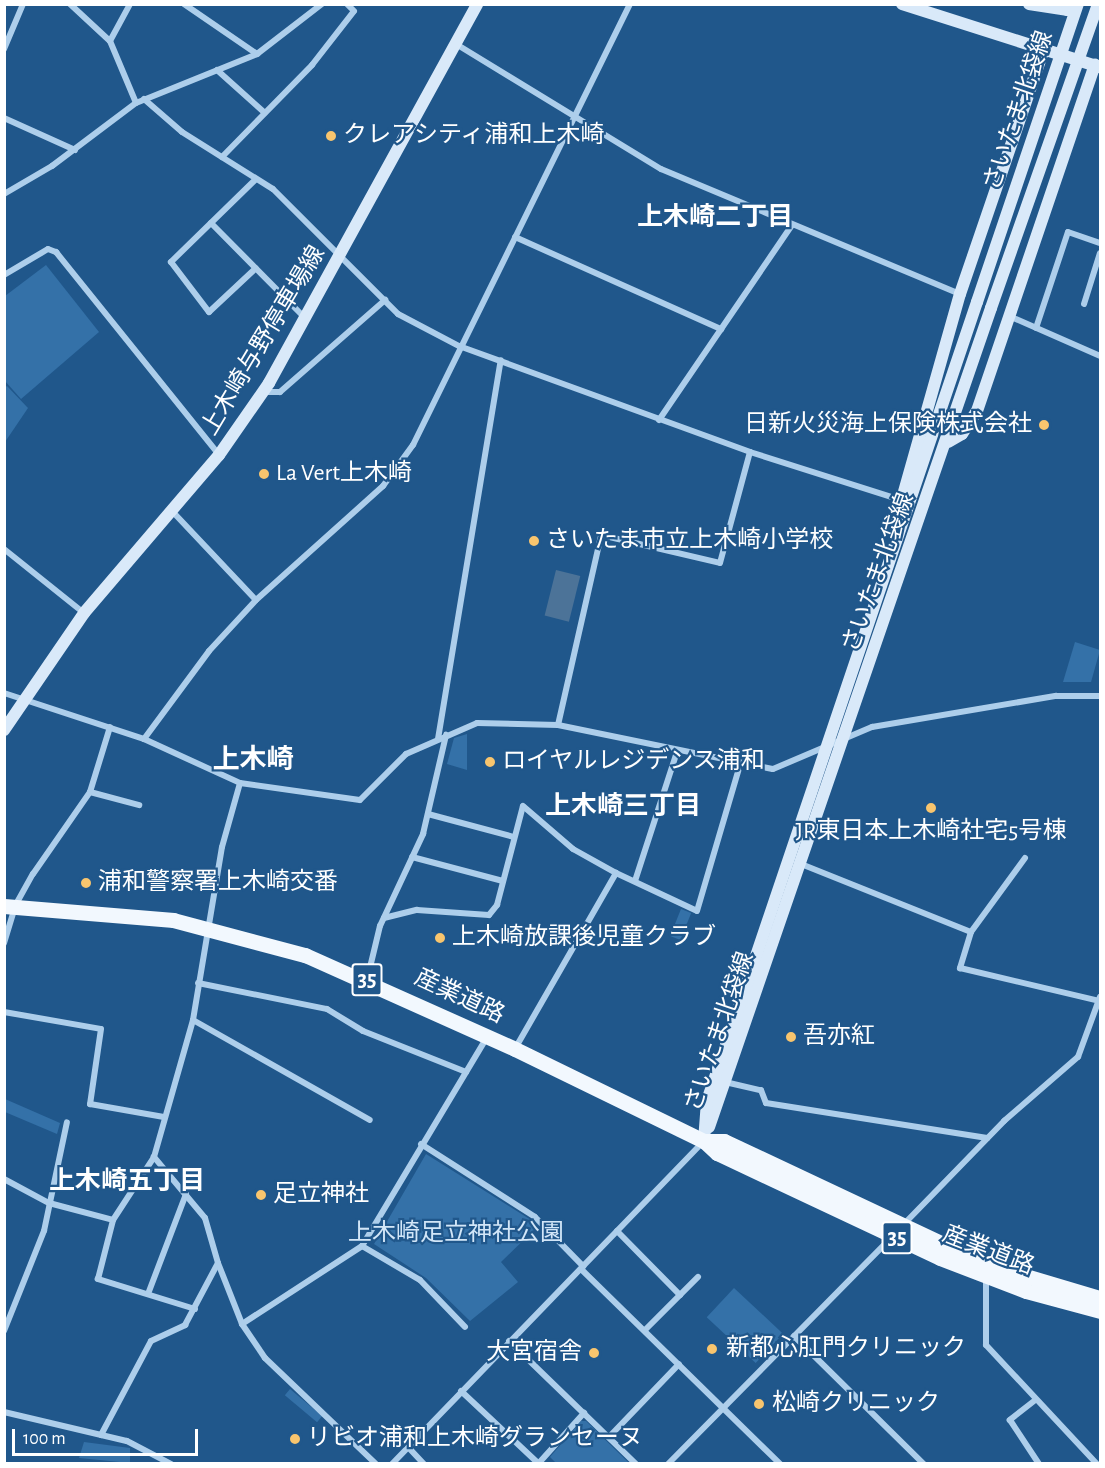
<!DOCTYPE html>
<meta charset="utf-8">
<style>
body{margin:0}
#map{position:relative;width:1105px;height:1468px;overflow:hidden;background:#20578b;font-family:"Alegreya Sans","Noto Sans JP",sans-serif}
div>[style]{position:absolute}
.green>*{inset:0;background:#3471a8;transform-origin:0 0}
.water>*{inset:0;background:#4c7398;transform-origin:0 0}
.street>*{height:6px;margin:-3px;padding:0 3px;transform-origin:3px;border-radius:3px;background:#adceeb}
.secondary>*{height:12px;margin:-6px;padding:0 6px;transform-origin:6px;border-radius:6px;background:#d9e9f9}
.primary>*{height:15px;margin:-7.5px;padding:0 7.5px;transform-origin:7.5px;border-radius:7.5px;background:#f2f8fe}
.secondary-bridge>*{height:12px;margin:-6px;padding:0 6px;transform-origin:6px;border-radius:6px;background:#d9e9f9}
.dots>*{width:16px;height:16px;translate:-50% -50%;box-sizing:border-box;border:3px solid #20578b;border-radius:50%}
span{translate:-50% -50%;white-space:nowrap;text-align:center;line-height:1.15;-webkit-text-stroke:4.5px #20578b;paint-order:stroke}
.shield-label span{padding:2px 4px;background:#20578b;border:2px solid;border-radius:4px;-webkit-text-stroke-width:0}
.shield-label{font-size:22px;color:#fff;font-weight:700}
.street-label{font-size:24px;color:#fff}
.poi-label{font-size:24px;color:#fff}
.left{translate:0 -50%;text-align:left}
.right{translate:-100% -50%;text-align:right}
.park-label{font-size:24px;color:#d2e6f8}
.neighbourhood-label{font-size:26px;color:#fff;font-weight:700}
.quarter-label{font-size:27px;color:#fff;font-weight:700}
.frame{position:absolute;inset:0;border:6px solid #fff;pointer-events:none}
.scale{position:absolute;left:12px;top:1429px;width:186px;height:27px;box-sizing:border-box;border:3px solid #fff;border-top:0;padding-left:8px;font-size:18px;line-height:21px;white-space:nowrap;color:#fff;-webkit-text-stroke:4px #20578b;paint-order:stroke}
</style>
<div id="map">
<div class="green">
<div style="clip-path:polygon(46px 265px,99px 332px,21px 399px,5px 381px,5px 296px)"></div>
<div style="clip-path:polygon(7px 386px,28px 408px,5px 442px,4px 388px)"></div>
<div style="clip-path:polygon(1075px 642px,1100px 650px,1091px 682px,1063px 682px)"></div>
<div style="clip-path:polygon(467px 734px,467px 770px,447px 764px,454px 738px)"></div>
<div style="left:681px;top:909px;width:11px;height:29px;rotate:22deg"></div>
<div style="clip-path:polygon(5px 1099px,60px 1123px,57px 1134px,5px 1112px)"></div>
<div style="clip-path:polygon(426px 1154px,539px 1225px,501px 1262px,518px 1282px,470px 1321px,426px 1278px,374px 1244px)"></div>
<div style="left:734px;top:1288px;width:67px;height:40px;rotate:43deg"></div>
<div style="left:290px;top:1389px;width:42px;height:8px;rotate:40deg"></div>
<div style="clip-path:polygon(581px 1421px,586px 1421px,629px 1463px,556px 1463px,550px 1457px)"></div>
<div style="clip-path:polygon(84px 1442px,130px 1448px,130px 1463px,79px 1458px)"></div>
</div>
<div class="water">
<div style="left:556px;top:570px;width:25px;height:47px;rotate:14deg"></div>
</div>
<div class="street">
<div style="left:70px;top:4px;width:54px;rotate:42.8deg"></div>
<div style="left:110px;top:41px;width:67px;rotate:67.2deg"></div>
<div style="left:184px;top:4px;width:88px;rotate:34.4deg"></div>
<div style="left:110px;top:41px;width:42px;rotate:-61.6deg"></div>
<div style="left:456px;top:44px;width:240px;rotate:31.4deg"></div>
<div style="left:661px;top:169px;width:324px;rotate:22.7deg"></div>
<div style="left:4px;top:49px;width:49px;rotate:-67.1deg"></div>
<div style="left:217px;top:70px;width:64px;rotate:41.9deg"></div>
<div style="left:144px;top:99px;width:50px;rotate:41deg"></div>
<div style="left:182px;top:132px;width:107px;rotate:32.1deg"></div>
<div style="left:273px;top:189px;width:177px;rotate:45deg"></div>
<div style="left:398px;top:314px;width:69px;rotate:27.7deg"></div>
<div style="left:459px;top:346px;width:310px;rotate:20deg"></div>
<div style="left:750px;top:452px;width:158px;rotate:17.6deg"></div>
<div style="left:4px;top:118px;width:78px;rotate:24.3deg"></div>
<div style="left:222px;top:157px;width:129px;rotate:-45.6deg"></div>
<div style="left:312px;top:65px;width:68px;rotate:-52.1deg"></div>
<div style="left:354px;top:11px;width:10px;rotate:-135deg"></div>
<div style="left:256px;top:179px;width:119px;rotate:135.7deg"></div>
<div style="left:171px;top:262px;width:63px;rotate:52.8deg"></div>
<div style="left:209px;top:312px;width:64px;rotate:-43.1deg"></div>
<div style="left:4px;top:194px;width:56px;rotate:-30.3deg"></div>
<div style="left:52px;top:166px;width:105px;rotate:-36.9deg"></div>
<div style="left:136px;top:103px;width:131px;rotate:-22deg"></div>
<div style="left:257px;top:54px;width:82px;rotate:-37.6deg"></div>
<div style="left:211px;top:223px;width:134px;rotate:45.3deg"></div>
<div style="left:515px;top:237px;width:226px;rotate:24.1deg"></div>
<div style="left:4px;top:275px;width:51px;rotate:-30.6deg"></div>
<div style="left:48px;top:249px;width:9px;rotate:21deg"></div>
<div style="left:56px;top:252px;width:260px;rotate:51.2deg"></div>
<div style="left:1084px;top:304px;width:53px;rotate:-72.6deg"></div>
<div style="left:1009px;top:316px;width:99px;rotate:23.7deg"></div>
<div style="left:1036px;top:328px;width:101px;rotate:-71.6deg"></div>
<div style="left:1068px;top:232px;width:34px;rotate:19deg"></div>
<div style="left:264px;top:392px;width:16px"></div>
<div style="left:280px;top:392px;width:140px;rotate:-41.2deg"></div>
<div style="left:659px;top:420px;width:236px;rotate:-55.7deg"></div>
<div style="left:172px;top:511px;width:122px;rotate:46.7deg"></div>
<div style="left:4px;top:549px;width:102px;rotate:38.7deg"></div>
<div style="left:4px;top:693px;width:147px;rotate:18.2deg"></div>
<div style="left:144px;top:739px;width:106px;rotate:24.6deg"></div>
<div style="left:240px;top:783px;width:121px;rotate:8.1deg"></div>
<div style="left:360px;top:800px;width:65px;rotate:-45deg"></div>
<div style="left:406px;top:754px;width:77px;rotate:-23.6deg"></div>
<div style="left:477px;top:723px;width:81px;rotate:1.4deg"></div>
<div style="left:558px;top:725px;width:219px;rotate:11.6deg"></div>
<div style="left:773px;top:769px;width:108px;rotate:-23deg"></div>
<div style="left:872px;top:727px;width:187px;rotate:-9.6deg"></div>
<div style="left:1056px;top:696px;width:44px"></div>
<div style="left:558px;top:725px;width:195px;rotate:-77.2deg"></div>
<div style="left:601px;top:535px;width:122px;rotate:13.2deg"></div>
<div style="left:720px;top:563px;width:115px;rotate:-74.9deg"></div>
<div style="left:144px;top:739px;width:109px;rotate:-53.5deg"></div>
<div style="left:209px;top:651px;width:69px;rotate:-47.3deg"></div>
<div style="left:256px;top:600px;width:171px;rotate:-41.9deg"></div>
<div style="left:383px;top:486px;width:51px;rotate:-53.8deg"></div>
<div style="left:413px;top:445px;width:491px;rotate:-63.8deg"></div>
<div style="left:438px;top:739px;width:384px;rotate:-80.6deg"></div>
<div style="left:90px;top:792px;width:68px;rotate:-72.9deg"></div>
<div style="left:428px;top:814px;width:89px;rotate:15deg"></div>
<div style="left:412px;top:857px;width:94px;rotate:14.8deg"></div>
<div style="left:1025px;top:858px;width:92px;rotate:126.1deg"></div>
<div style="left:971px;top:932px;width:38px;rotate:107deg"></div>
<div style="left:960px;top:968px;width:144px;rotate:13.3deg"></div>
<div style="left:801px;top:864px;width:183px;rotate:21.8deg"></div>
<div style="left:635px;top:881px;width:136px;rotate:-72deg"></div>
<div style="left:384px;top:918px;width:34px;rotate:-14deg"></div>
<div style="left:417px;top:910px;width:72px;rotate:4deg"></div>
<div style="left:489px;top:915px;width:13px;rotate:-51deg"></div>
<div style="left:497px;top:905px;width:102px;rotate:-75.3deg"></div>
<div style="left:523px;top:806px;width:66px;rotate:40.7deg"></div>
<div style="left:573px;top:849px;width:49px;rotate:29.2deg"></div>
<div style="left:4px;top:943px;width:39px;rotate:-73deg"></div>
<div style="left:15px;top:906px;width:37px;rotate:-61deg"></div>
<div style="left:33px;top:874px;width:100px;rotate:-55.2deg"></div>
<div style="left:90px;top:792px;width:51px;rotate:14.9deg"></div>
<div style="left:367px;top:980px;width:56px;rotate:-76.5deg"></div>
<div style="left:380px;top:926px;width:102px;rotate:-64.9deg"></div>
<div style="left:423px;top:834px;width:102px;rotate:-76.9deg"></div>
<div style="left:198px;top:983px;width:132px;rotate:11.4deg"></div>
<div style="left:327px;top:1009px;width:42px;rotate:31.4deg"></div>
<div style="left:363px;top:1031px;width:111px;rotate:21.7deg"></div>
<div style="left:4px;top:1012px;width:98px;rotate:9.9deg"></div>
<div style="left:101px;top:1029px;width:76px;rotate:98.3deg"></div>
<div style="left:90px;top:1104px;width:75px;rotate:10deg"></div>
<div style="left:193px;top:1020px;width:203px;rotate:29.5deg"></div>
<div style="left:516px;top:1047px;width:201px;rotate:-60.1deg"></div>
<div style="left:616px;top:873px;width:89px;rotate:25.1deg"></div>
<div style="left:697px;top:911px;width:152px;rotate:-73.6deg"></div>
<div style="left:725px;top:1082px;width:37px;rotate:13deg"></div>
<div style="left:761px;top:1090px;width:14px;rotate:69deg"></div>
<div style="left:766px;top:1103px;width:224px;rotate:9deg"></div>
<div style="left:421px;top:1144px;width:135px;rotate:32.6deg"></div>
<div style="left:535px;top:1217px;width:69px;rotate:45.6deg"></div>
<div style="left:4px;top:1179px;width:51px;rotate:28.1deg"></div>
<div style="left:49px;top:1203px;width:66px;rotate:14.9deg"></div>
<div style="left:904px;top:1224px;width:144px;rotate:-45.8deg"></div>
<div style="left:1004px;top:1121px;width:98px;rotate:-40.9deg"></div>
<div style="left:1078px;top:1057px;width:64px;rotate:-69.9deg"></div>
<div style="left:617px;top:1231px;width:90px;rotate:45.5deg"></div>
<div style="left:362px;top:1246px;width:67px;rotate:30.4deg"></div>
<div style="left:420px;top:1280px;width:65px;rotate:46.2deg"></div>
<div style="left:218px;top:1263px;width:66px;rotate:68.5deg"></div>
<div style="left:242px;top:1324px;width:41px;rotate:55.9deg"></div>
<div style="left:265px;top:1358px;width:153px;rotate:43.7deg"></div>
<div style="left:581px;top:1269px;width:279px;rotate:44.4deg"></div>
<div style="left:986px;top:1277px;width:68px;rotate:90deg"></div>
<div style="left:986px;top:1345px;width:163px;rotate:47deg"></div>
<div style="left:148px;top:1294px;width:107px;rotate:-69.2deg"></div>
<div style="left:195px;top:1309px;width:102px;rotate:-162.8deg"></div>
<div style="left:98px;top:1279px;width:61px;rotate:-75.7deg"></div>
<div style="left:113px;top:1220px;width:75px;rotate:-56.9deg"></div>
<div style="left:154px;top:1157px;width:142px;rotate:-74.1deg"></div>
<div style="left:193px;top:1020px;width:175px;rotate:-80.5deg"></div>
<div style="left:222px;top:847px;width:66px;rotate:-74.3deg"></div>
<div style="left:242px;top:1324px;width:143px;rotate:-33deg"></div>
<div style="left:362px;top:1246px;width:244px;rotate:-59.1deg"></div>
<div style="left:645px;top:1330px;width:75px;rotate:-45deg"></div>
<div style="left:4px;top:1331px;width:108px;rotate:-68.2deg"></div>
<div style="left:44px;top:1231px;width:111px;rotate:-78.1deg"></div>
<div style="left:794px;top:1336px;width:182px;rotate:44.6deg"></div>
<div style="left:509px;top:1341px;width:177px;rotate:44.1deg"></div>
<div style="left:461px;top:1391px;width:105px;rotate:43.1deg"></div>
<div style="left:1034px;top:1401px;width:31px;rotate:142deg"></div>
<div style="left:1010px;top:1420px;width:53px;rotate:56.6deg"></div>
<div style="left:4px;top:1412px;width:126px;rotate:13.3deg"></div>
<div style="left:127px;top:1441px;width:50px;rotate:27.6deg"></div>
<div style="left:101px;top:1435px;width:106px;rotate:-62deg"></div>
<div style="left:151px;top:1341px;width:38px;rotate:-25deg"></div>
<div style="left:185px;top:1325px;width:70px;rotate:-62deg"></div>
<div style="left:218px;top:1263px;width:47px;rotate:-106.1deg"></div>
<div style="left:205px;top:1218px;width:80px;rotate:-129.9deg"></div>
<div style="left:609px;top:1437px;width:101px;rotate:-46.2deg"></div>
<div style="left:408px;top:1447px;width:23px;rotate:47deg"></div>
<div style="left:392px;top:1464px;width:449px;rotate:-46deg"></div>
<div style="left:538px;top:1464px;width:69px;rotate:-48deg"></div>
<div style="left:668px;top:1464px;width:320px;rotate:-45.4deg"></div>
</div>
<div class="secondary">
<div style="left:902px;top:4px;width:208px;rotate:17.7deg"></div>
<div style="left:1029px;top:4px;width:38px;rotate:9deg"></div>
<div style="left:1067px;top:10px;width:12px;rotate:-31deg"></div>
<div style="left:948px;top:442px;width:16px;rotate:-30deg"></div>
<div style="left:962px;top:434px;width:27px;rotate:-57deg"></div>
<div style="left:977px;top:411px;width:366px;rotate:-71.2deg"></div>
<div style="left:894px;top:527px;width:242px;rotate:-74.2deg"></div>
<div style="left:960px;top:294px;width:259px;rotate:-71.1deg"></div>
<div style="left:4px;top:730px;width:142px;rotate:-55.6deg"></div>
<div style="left:84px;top:613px;width:208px;rotate:-49.5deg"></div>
<div style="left:219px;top:455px;width:88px;rotate:-55.2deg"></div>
<div style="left:269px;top:383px;width:432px;rotate:-61.2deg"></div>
<div style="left:709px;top:1127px;width:866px;rotate:-71deg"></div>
<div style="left:704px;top:1141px;width:40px;rotate:-85.7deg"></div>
<div style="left:707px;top:1101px;width:843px;rotate:-71.33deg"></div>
</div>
<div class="primary">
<div style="left:4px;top:906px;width:170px;rotate:4.7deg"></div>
<div style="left:173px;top:920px;width:137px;rotate:14.9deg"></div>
<div style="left:305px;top:955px;width:230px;rotate:24.1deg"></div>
<div style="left:515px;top:1049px;width:210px;rotate:26deg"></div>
<div style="left:704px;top:1141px;width:18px;rotate:43deg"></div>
<div style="left:717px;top:1153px;width:246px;rotate:25.2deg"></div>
<div style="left:940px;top:1258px;width:92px;rotate:21deg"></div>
<div style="left:1026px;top:1291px;width:77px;rotate:15.1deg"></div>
<div style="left:704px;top:1141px;width:20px"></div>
<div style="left:724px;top:1141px;width:289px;rotate:25.2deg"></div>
<div style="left:985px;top:1264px;width:120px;rotate:16.5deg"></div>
</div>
<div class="secondary-bridge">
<div style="left:977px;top:302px;width:315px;rotate:-71.3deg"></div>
<div style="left:991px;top:308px;width:322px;rotate:-70.6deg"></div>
</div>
<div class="dots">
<div style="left:331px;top:136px;background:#f8c56e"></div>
<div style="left:1044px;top:425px;background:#f8c56e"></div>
<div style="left:264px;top:474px;background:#f8c56e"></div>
<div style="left:534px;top:541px;background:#f8c56e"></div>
<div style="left:490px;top:762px;background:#f8c56e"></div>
<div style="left:931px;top:808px;background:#f8c56e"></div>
<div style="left:86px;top:883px;background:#f8c56e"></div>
<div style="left:440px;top:938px;background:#f8c56e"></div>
<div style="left:791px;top:1037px;background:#f8c56e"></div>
<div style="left:261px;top:1195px;background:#f8c56e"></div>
<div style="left:712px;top:1349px;background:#f8c56e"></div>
<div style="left:594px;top:1353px;background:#f8c56e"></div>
<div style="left:759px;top:1404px;background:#f8c56e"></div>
<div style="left:295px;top:1439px;background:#f8c56e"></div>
</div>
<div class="shield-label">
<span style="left:367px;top:980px">35</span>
<span style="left:897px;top:1238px">35</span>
</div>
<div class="street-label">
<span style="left:1019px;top:111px;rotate:-71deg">さいたま北袋線</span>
<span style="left:264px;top:341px;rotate:-59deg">上木崎与野停車場線</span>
<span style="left:879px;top:573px;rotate:-70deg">さいたま北袋線</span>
<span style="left:459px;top:997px;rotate:25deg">産業道路</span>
<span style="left:720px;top:1032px;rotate:-71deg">さいたま北袋線</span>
<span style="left:988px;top:1251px;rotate:21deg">産業道路</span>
</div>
<div class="poi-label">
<span class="left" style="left:343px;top:136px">クレアシティ浦和上木崎</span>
<span class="right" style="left:1032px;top:425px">日新火災海上保険株式会社</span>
<span class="left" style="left:276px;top:474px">La Vert上木崎</span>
<span class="left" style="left:546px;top:541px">さいたま市立上木崎小学校</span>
<span class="left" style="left:502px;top:762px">ロイヤルレジデンス浦和</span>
<span style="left:931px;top:832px">JR東日本上木崎社宅5号棟</span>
<span class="left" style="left:98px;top:883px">浦和警察署上木崎交番</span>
<span class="left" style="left:452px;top:938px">上木崎放課後児童クラブ</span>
<span class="left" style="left:803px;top:1037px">吾亦紅</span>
<span class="left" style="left:273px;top:1195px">足立神社</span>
<span class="left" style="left:726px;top:1349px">新都心肛門クリニック</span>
<span class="right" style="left:582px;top:1353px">大宮宿舎</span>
<span class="left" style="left:772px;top:1404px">松崎クリニック</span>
<span class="left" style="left:307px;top:1439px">リビオ浦和上木崎グランセーヌ</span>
</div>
<div class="park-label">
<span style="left:456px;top:1234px">上木崎足立神社公園</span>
</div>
<div class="neighbourhood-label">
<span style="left:715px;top:218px">上木崎二丁目</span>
<span style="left:623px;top:807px">上木崎三丁目</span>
<span style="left:127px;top:1182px">上木崎五丁目</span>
</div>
<div class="quarter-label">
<span style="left:253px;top:760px">上木崎</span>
</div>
<div class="frame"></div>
<div class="scale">100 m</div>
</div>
